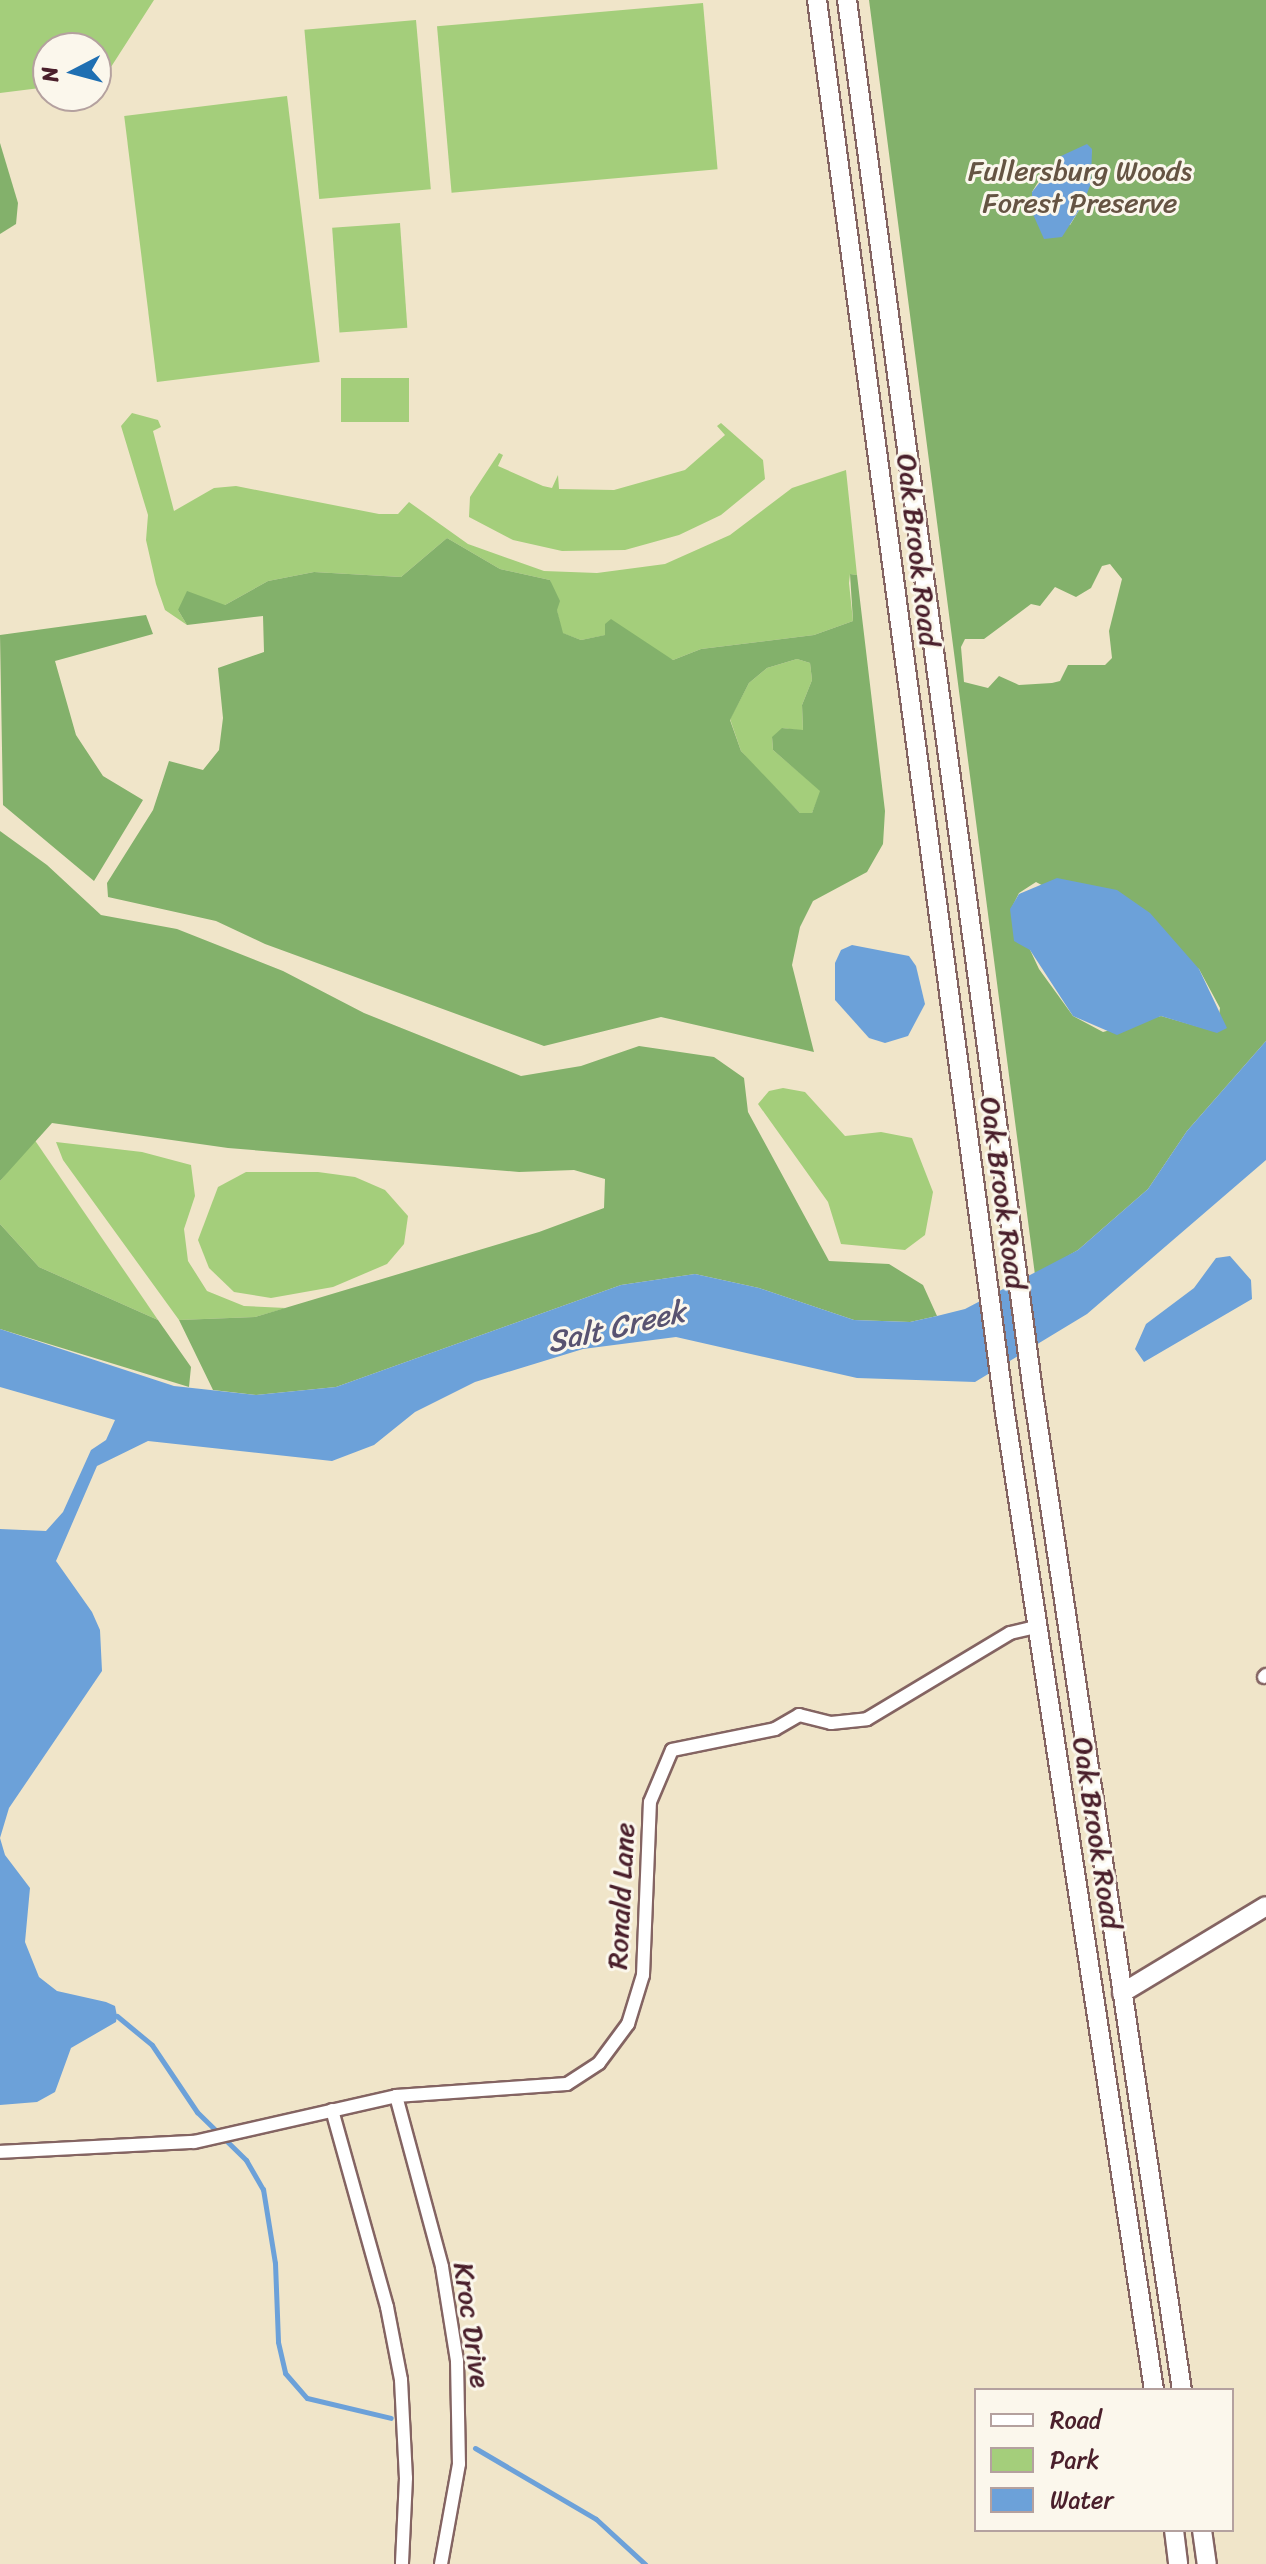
<!DOCTYPE html>
<style>
body{margin:0}
#map{position:relative;width:1266px;height:2564px;overflow:hidden;background:#f0e5c9;font-family:Sriracha,sans-serif}
div>[style]{position:absolute}
[style*='--x']{left:calc(var(--x)*1px);top:calc(var(--y)*1px);width:calc(var(--w)*1px);rotate:calc(var(--a)*1deg)}
.green>*{inset:0;background:#a4ce7b;transform-origin:0 0}
.forest>*{inset:0;background:#83b16b}
.water>*{inset:0;background:#6ca1d9}
.stream>*{height:5px;margin:-2.5px;padding:0 2.5px;transform-origin:2.5px;border-radius:2.5px;background:#6ca1d9}
.roads{filter:drop-shadow(2px 0 #846462) drop-shadow(-2px 0 #846462) drop-shadow(0 2px #846462) drop-shadow(0 -2px #846462)}
.street>*{height:12px;margin:-6px;padding:0 6px;transform-origin:6px;border-radius:6px;background:#fff}
.secondary>*{height:18px;margin:-9px;padding:0 9px;transform-origin:9px;border-radius:9px;background:#fff}
span{translate:-50% -50%;white-space:nowrap;text-align:center;line-height:1.15;-webkit-text-stroke:6px #fbf7ec;paint-order:stroke}
.park-label{font-size:28px;color:#655443}
.street-label{font-size:28px;color:#4a1f2b}
.water-label{font-size:30px;color:#585371;font-style:italic}
.legend{position:absolute;left:974px;top:2388px;width:260px;height:144px;box-sizing:border-box;background:#fbf7ec;border:2px solid #b4a19f;margin:0;padding:10px 14px;list-style:none;font-size:24px;color:#4a1f2b}
.legend li{display:flex;align-items:center;gap:16px;height:40px}
.legend b{width:40px;border:2px solid #b4a19f}
.north{position:absolute;left:32px;top:32px;width:80px;height:80px;box-sizing:border-box;background:#fbf7ec;border:2px solid #b4a19f;border-radius:50%;rotate:264deg;font-size:22px;font-weight:700;line-height:32px;text-align:center;color:#4a1f2b}
.north::after{content:'';display:block;margin:auto;width:28px;height:36px;background:#1f6fb2;clip-path:polygon(50% 0,100% 100%,50% 72%,0 100%)}
</style>
<div id="map">
<div class="green">
<div style="clip-path:polygon(0 0,154px 0,102px 81px,96px 81px,96px 48px,48px 48px,48px 87px,0 93px)"></div>
<div style="left:703px;top:3px;width:167px;height:267px;rotate:85deg"></div>
<div style="left:416px;top:20px;width:170px;height:112px;rotate:85deg"></div>
<div style="left:287px;top:96px;width:268px;height:164px;rotate:83deg"></div>
<div style="left:400px;top:223px;width:105px;height:68px;rotate:86deg"></div>
<div style="left:341px;top:378px;width:68px;height:44px"></div>
<div style="clip-path:polygon(132px 413px,158px 420px,161px 427px,153px 431px,174px 511px,214px 488px,236px 486px,379px 514px,398px 514px,409px 502px,468px 544px,544px 571px,597px 573px,665px 564px,730px 535px,792px 488px,846px 470px,857px 575px,850px 574px,849px 583px,853px 621px,814px 635px,701px 649px,673px 660px,606px 635px,581px 640px,562px 633px,550px 580px,500px 569px,447px 538px,401px 577px,314px 572px,268px 581px,225px 605px,178px 610px,187px 625px,165px 610px,156px 584px,146px 540px,148px 515px,121px 426px)"></div>
<div style="clip-path:polygon(721px 423px,763px 460px,765px 479px,721px 515px,679px 535px,625px 550px,562px 551px,513px 540px,469px 517px,470px 497px,499px 453px,503px 455px,498px 466px,543px 486px,552px 488px,558px 475px,559px 489px,614px 490px,685px 470px,725px 435px,717px 426px)"></div>
<div style="clip-path:polygon(797px 659px,810px 663px,812px 680px,802px 705px,803px 731px,783px 728px,772px 738px,773px 750px,821px 791px,812px 813px,800px 813px,755px 767px,741px 751px,730px 719px,749px 683px,767px 668px)"></div>
<div style="clip-path:polygon(783px 1088px,805px 1092px,845px 1136px,881px 1132px,912px 1138px,933px 1192px,925px 1235px,905px 1250px,841px 1244px,828px 1202px,758px 1104px,769px 1091px)"></div>
<div style="clip-path:polygon(34px 1139px,158px 1320px,39px 1267px,0 1224px,0 1181px)"></div>
<div style="clip-path:polygon(56px 1142px,142px 1152px,191px 1165px,195px 1196px,184px 1229px,188px 1261px,207px 1291px,244px 1306px,286px 1308px,255px 1317px,179px 1320px,63px 1160px)"></div>
<div style="clip-path:polygon(246px 1172px,318px 1172px,355px 1177px,385px 1190px,408px 1216px,404px 1244px,387px 1264px,333px 1287px,271px 1298px,234px 1292px,209px 1268px,198px 1240px,218px 1187px)"></div>
</div>
<div class="forest">
<div style="clip-path:polygon(evenodd,869px 0,1266px 0,1266px 1041px,1187px 1131px,1148px 1189px,1078px 1250px,1035px 1275px,869px 0,1092px 149px,1083px 204px,1070px 225px,1032px 212px,1032px 192px,1043px 174px,1092px 149px,869px 0,1110px 564px,1122px 579px,1109px 631px,1112px 658px,1105px 665px,1068px 665px,1060px 681px,1052px 683px,1019px 685px,999px 676px,988px 688px,964px 682px,961px 647px,965px 639px,984px 639px,1031px 604px,1040px 606px,1055px 587px,1076px 597px,1091px 588px,1102px 566px,1110px 564px,869px 0,1036px 882px,1199px 969px,1220px 1008px,1217px 1032px,1161px 1016px,1103px 1032px,1073px 1016px,1039px 969px,1011px 909px,1019px 893px,1036px 882px)"></div>
<div style="clip-path:polygon(0 143px,18px 203px,16px 224px,0 234px)"></div>
<div style="clip-path:polygon(evenodd,447px 538px,500px 569px,550px 580px,560px 601px,557px 610px,563px 633px,581px 640px,605px 635px,605px 624px,611px 619px,673px 660px,701px 649px,814px 635px,853px 621px,850px 574px,857px 575px,885px 811px,883px 844px,867px 872px,813px 901px,800px 927px,792px 965px,814px 1052px,661px 1017px,544px 1046px,265px 944px,216px 921px,108px 897px,107px 883px,153px 810px,169px 761px,203px 770px,219px 750px,223px 718px,218px 668px,264px 652px,263px 616px,187px 625px,178px 610px,187px 591px,225px 605px,268px 581px,314px 572px,401px 577px,447px 538px,797px 659px,810px 663px,812px 680px,802px 705px,803px 730px,782px 728px,772px 737px,773px 750px,820px 791px,812px 813px,800px 813px,741px 751px,730px 720px,749px 683px,767px 668px,797px 659px)"></div>
<div style="clip-path:polygon(146px 615px,153px 634px,55px 661px,76px 735px,103px 776px,143px 800px,94px 881px,3px 805px,0 635px)"></div>
<div style="clip-path:polygon(0 831px,47px 865px,101px 915px,177px 929px,283px 971px,364px 1013px,521px 1076px,581px 1066px,639px 1046px,714px 1057px,744px 1078px,748px 1112px,829px 1261px,889px 1264px,923px 1285px,937px 1316px,910px 1322px,854px 1320px,759px 1288px,695px 1274px,621px 1285px,336px 1387px,256px 1395px,213px 1390px,179px 1320px,255px 1317px,539px 1232px,604px 1208px,605px 1179px,574px 1170px,519px 1172px,228px 1148px,52px 1123px,0 1181px)"></div>
<div style="clip-path:polygon(0 1224px,39px 1267px,158px 1320px,191px 1367px,189px 1387px,0 1329px)"></div>
</div>
<div class="water">
<div style="clip-path:polygon(1087px 144px,1092px 149px,1091px 183px,1083px 204px,1062px 237px,1044px 239px,1032px 212px,1032px 192px,1061px 156px)"></div>
<div style="clip-path:polygon(1057px 878px,1117px 890px,1150px 913px,1199px 969px,1227px 1028px,1217px 1033px,1161px 1016px,1117px 1035px,1073px 1016px,1030px 950px,1014px 941px,1010px 909px,1019px 894px)"></div>
<div style="clip-path:polygon(852px 945px,909px 956px,916px 966px,925px 1004px,908px 1036px,885px 1043px,869px 1038px,835px 1000px,835px 963px,841px 950px)"></div>
<div style="clip-path:polygon(1266px 1041px,1266px 1160px,1087px 1314px,975px 1382px,857px 1378px,676px 1337px,583px 1349px,475px 1382px,415px 1412px,374px 1445px,332px 1461px,148px 1441px,97px 1466px,56px 1561px,92px 1612px,100px 1630px,102px 1671px,9px 1808px,0 1838px,5px 1855px,30px 1888px,25px 1942px,39px 1977px,57px 1991px,106px 2002px,115px 2006px,117px 2016px,116px 2022px,71px 2048px,55px 2092px,37px 2102px,0 2105px,0 1529px,46px 1531px,63px 1512px,91px 1450px,106px 1440px,115px 1420px,0 1387px,0 1329px,174px 1386px,256px 1395px,336px 1387px,621px 1285px,695px 1274px,759px 1288px,854px 1320px,910px 1322px,937px 1316px,965px 1309px,1078px 1250px,1148px 1189px,1187px 1131px)"></div>
<div style="clip-path:polygon(1230px 1256px,1251px 1280px,1252px 1299px,1144px 1362px,1135px 1349px,1146px 1324px,1194px 1288px,1216px 1258px)"></div>
</div>
<div class="stream">
<div style="--x:117;--y:2016;--w:45;--a:39.6"></div>
<div style="--x:152;--y:2045;--w:81;--a:56.1"></div>
<div style="--x:197;--y:2112;--w:69;--a:44.4"></div>
<div style="--x:246;--y:2160;--w:34;--a:60"></div>
<div style="--x:263;--y:2189;--w:75;--a:80.8"></div>
<div style="--x:275;--y:2263;--w:79;--a:87.8"></div>
<div style="--x:278;--y:2342;--w:32;--a:77"></div>
<div style="--x:285;--y:2373;--w:33;--a:49"></div>
<div style="--x:307;--y:2398;--w:86;--a:13.4"></div>
<div style="--x:475;--y:2448;--w:140;--a:30.4"></div>
<div style="--x:596;--y:2519;--w:67;--a:42.6"></div>
</div>
<div class="roads">
<div class="street">
<div style="--x:1264;--y:1677;--w:3;--a:-45"></div>
<div style="--x:396;--y:2096;--w:177;--a:74.9"></div>
<div style="--x:442;--y:2267;--w:95;--a:80.9"></div>
<div style="--x:457;--y:2361;--w:103;--a:88.9"></div>
<div style="--x:459;--y:2464;--w:102;--a:100.2"></div>
<div style="--x:332;--y:2110;--w:205;--a:74.4"></div>
<div style="--x:387;--y:2307;--w:74;--a:79.1"></div>
<div style="--x:401;--y:2380;--w:98;--a:87.1"></div>
<div style="--x:406;--y:2478;--w:86;--a:92.7"></div>
<div style="--x:0;--y:2152;--w:194;--a:-3"></div>
<div style="--x:194;--y:2142;--w:207;--a:-12.8"></div>
<div style="--x:396;--y:2096;--w:171;--a:-4"></div>
<div style="--x:567;--y:2084;--w:38;--a:-33"></div>
<div style="--x:599;--y:2063;--w:49;--a:-53.4"></div>
<div style="--x:628;--y:2024;--w:51;--a:-73"></div>
<div style="--x:643;--y:1975;--w:173;--a:-87.7"></div>
<div style="--x:650;--y:1802;--w:56;--a:-67.1"></div>
<div style="--x:672;--y:1750;--w:105;--a:-11.5"></div>
<div style="--x:775;--y:1729;--w:28;--a:-30"></div>
<div style="--x:799;--y:1715;--w:33;--a:14"></div>
<div style="--x:831;--y:1723;--w:36;--a:-6"></div>
<div style="--x:867;--y:1719;--w:167;--a:-31"></div>
<div style="--x:1010;--y:1633;--w:27;--a:-13"></div>
</div>
<div class="secondary">
<div style="--x:817;--y:0;--w:1425;--a:82.42"></div>
<div style="--x:1005;--y:1413;--w:988;--a:81.33"></div>
<div style="--x:847;--y:0;--w:1411;--a:82.39"></div>
<div style="--x:1034;--y:1399;--w:1002;--a:81.51"></div>
<div style="--x:1122;--y:1993;--w:168;--a:-31.1"></div>
<div style="--x:1174;--y:2530;--w:34;--a:83"></div>
<div style="--x:1202;--y:2530;--w:34;--a:82"></div>
</div>
</div>
<div class="park-label">
<span style="left:1080px;top:187px">Fullersburg Woods<br>Forest Preserve</span>
</div>
<div class="street-label">
<span style="left:918px;top:550px;rotate:83deg">Oak Brook Road</span>
<span style="left:1003px;top:1193px;rotate:82deg">Oak Brook Road</span>
<span style="left:1097px;top:1833px;rotate:81deg">Oak Brook Road</span>
<span style="left:621px;top:1896px;rotate:-87deg">Ronald Lane</span>
<span style="left:472px;top:2325px;rotate:82deg">Kroc Drive</span>
</div>
<div class="water-label">
<span style="left:616px;top:1327px;rotate:-13deg">Salt Creek</span>
</div>
<ul class="legend">
<li><b style="height:10px;background:#fff"></b>Road</li>
<li><b style="height:22px;background:#a4ce7b"></b>Park</li>
<li><b style="height:22px;background:#6ca1d9"></b>Water</li>
</ul>
<div class="north">N</div>
</div>
